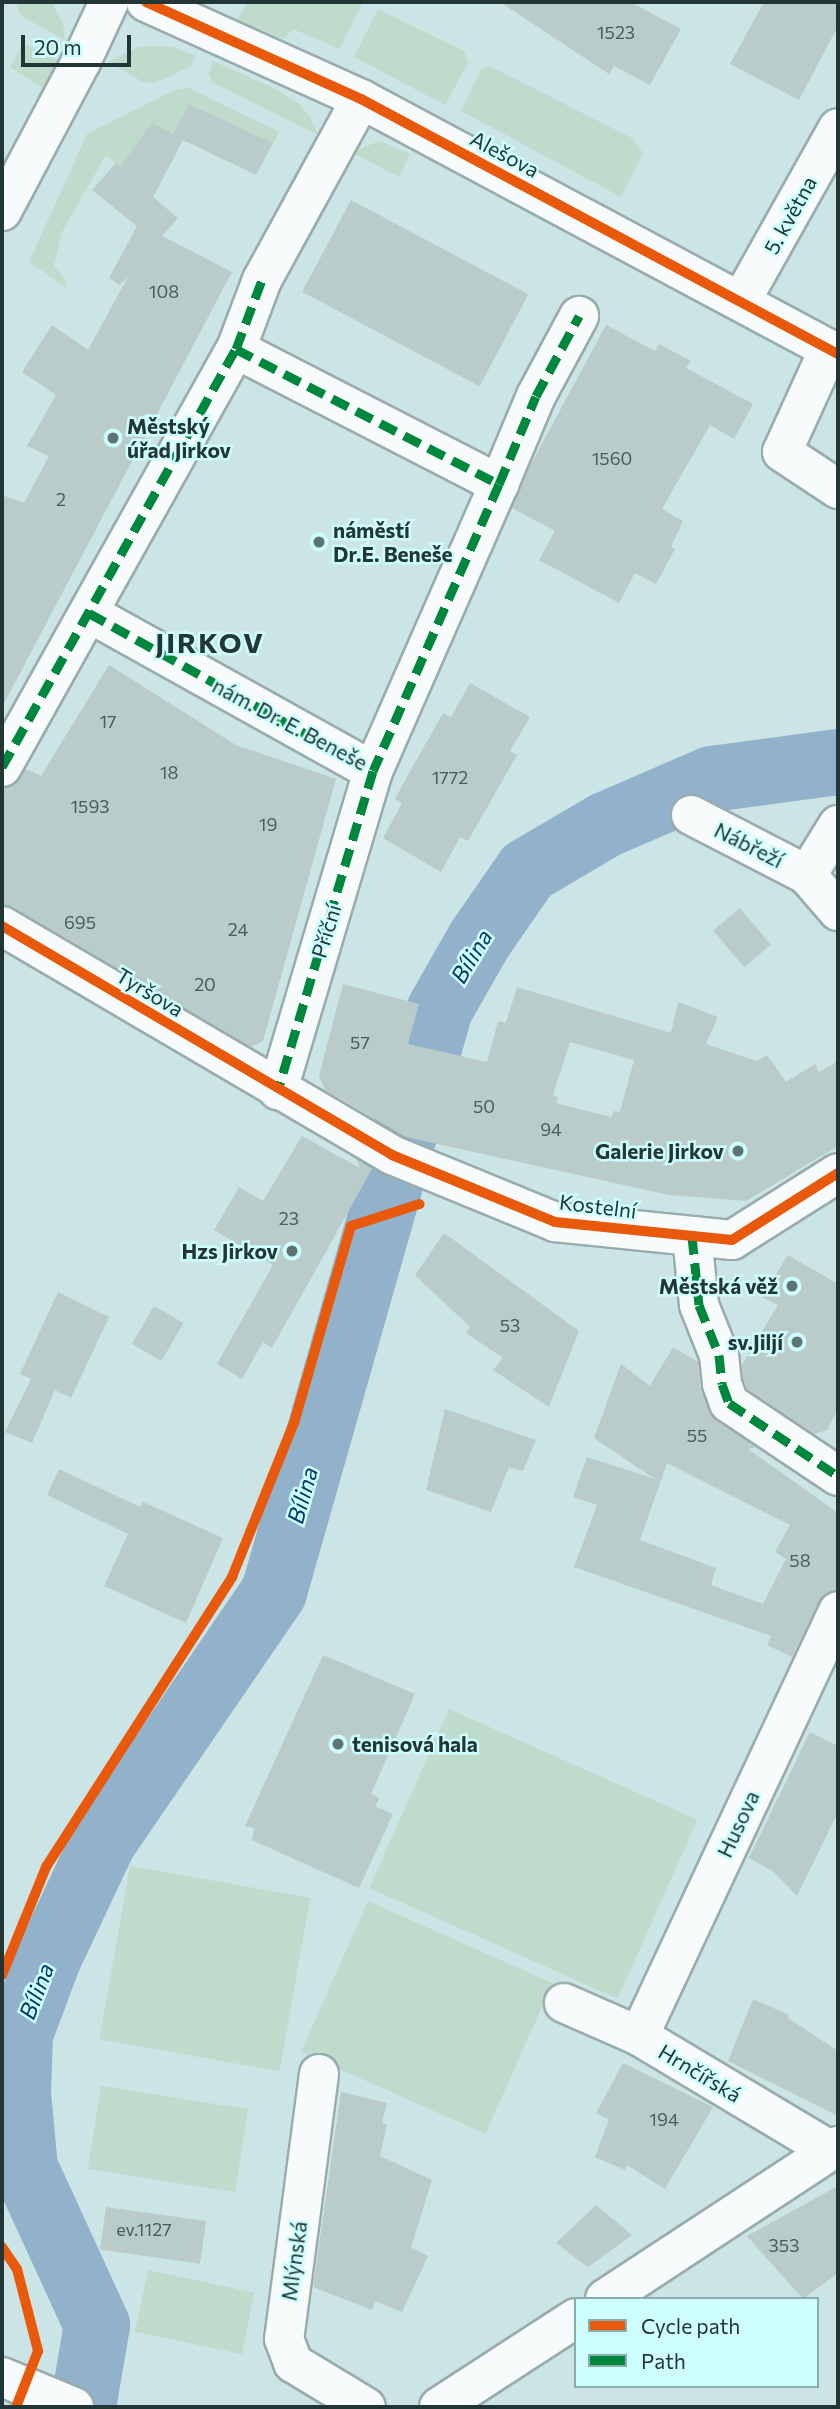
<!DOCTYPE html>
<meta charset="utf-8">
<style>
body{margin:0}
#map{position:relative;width:840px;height:2409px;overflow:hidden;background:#cbe4e5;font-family:Commissioner,sans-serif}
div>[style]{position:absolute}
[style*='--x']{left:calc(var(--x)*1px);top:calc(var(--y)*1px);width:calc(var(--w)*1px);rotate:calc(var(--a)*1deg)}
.green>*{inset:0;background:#bfdbcb;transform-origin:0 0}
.river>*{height:66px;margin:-33px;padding:0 33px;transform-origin:33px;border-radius:33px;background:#92b2cb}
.building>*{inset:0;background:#b9ccc9;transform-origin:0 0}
.roads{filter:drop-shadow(2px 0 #99acad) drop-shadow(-2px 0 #99acad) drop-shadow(0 2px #99acad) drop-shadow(0 -2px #99acad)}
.minor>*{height:38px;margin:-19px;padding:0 19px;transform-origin:19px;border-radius:19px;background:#f7fbfb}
.quiet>*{height:9px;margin-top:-4.5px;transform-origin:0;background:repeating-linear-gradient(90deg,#00873e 0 18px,transparent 0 27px)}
.cycleway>*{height:10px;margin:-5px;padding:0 5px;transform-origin:5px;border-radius:5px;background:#e8590c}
.dots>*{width:19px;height:19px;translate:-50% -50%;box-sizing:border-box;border:4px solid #cdfdfd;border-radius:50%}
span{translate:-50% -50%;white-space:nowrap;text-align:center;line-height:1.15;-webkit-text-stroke:5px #cdfdfd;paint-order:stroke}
.number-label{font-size:18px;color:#495c5c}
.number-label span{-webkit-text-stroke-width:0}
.street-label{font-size:21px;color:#233636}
.poi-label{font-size:21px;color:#233636;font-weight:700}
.left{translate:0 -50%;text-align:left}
.right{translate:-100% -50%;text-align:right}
.water-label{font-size:23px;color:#003b68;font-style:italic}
.district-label{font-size:28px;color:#233636;font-weight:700;letter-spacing:2px}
.frame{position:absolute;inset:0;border:4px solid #233636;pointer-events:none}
.legend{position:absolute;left:574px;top:2297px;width:245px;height:91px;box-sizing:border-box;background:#cdfdfd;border:2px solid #89adad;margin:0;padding:9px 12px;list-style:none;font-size:21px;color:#233636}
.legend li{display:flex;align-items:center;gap:14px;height:35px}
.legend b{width:35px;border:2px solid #89adad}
.scale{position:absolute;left:21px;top:35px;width:110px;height:32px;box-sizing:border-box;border:4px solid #233636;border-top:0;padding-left:9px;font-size:21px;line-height:24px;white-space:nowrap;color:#233636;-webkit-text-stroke:5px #cdfdfd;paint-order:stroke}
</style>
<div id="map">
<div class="green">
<div style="clip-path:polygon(19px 2px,52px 2px,63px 24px,65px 40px,21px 16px,17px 6px)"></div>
<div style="clip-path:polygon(247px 2px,363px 2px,340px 49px,293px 29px,283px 39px,238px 20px)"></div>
<div style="clip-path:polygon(378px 9px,464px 51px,468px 63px,445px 105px,354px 57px)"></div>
<div style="clip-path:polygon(26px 45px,59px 61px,43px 88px,10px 67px,22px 46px)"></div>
<div style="clip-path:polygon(156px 46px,173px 47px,196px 56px,190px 67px,155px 83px,143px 82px,108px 62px,139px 47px)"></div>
<div style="clip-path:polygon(213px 61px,276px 89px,299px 104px,310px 117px,318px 135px,212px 82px,209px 74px)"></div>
<div style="clip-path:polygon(489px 66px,632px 138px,643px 153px,621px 197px,461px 111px,480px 71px)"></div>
<div style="clip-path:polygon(189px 88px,279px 132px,273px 143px,189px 104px,173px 134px,152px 124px,120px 166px,106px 155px,63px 230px,54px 266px,66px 280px,67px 288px,29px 262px,87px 134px,177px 89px)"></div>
<div style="clip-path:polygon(380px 141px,410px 154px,399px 177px,351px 152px)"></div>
<div style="left:449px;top:1709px;width:272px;height:196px;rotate:24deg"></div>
<div style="left:130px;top:1866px;width:183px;height:176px;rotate:10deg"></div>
<div style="left:368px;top:1901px;width:202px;height:165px;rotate:24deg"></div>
<div style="left:101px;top:2086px;width:149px;height:84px;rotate:9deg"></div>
<div style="left:148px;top:2270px;width:109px;height:63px;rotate:12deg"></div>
</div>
<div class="river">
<div style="--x:83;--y:2407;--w:83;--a:-80.3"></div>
<div style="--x:97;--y:2325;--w:173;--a:-114.6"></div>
<div style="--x:25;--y:2168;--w:74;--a:-95.4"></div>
<div style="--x:18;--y:2094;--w:60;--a:-88.1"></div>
<div style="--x:20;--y:2034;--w:82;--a:-69.4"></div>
<div style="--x:49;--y:1957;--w:127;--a:-64.8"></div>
<div style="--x:103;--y:1842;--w:303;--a:-55.6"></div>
<div style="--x:274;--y:1592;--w:606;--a:-74.11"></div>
<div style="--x:440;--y:1009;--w:81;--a:-60.3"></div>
<div style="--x:480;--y:939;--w:83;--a:-55.3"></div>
<div style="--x:527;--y:871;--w:91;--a:-30.5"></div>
<div style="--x:605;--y:825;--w:116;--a:-23.3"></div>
<div style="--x:712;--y:779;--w:127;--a:-7.7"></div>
</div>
<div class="building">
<div style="clip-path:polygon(500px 2px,630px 2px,681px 29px,650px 85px,614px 66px,609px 74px)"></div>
<div style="clip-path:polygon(764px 2px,838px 2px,838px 26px,799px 100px,730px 64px)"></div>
<div style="clip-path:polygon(189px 104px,273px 143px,256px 175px,183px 140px,153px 197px,178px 218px,162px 236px,232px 272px,2px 707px,2px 495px,24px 503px,49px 456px,27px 446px,56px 395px,22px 372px,52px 325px,88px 350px,129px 275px,120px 285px,109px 278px,137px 226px,92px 190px,116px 163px,120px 166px,152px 123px,173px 134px)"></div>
<div style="left:351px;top:200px;width:201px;height:104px;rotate:28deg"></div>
<div style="clip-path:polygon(606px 325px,655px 351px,659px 344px,691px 361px,686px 368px,753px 404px,734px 439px,710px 425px,662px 509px,683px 521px,671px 547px,675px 549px,656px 584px,635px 573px,619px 603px,539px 560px,555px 531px,512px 508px,529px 468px)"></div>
<div style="clip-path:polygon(109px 665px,236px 745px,336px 779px,263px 1041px,251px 1047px,13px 907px,2px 904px,2px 789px,14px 785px,26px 769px,41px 776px)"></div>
<div style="clip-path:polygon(470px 683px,530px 717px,510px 751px,517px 755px,468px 841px,460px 837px,441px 872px,383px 838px,402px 803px,395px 799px,409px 773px,443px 713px,451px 717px)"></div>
<div style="left:740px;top:908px;width:48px;height:35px;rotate:50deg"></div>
<div style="clip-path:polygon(evenodd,343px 984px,419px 1004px,408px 1044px,487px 1062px,498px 1021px,506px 1023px,517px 987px,671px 1033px,678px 1002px,718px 1017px,706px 1044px,756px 1061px,767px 1055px,786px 1082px,815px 1064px,819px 1072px,838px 1061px,838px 1146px,746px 1201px,669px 1195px,406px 1137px,325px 1090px,319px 1076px,343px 984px,570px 1042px,634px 1060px,620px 1112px,614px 1111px,611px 1117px,556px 1103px,558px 1097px,553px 1095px,570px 1042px)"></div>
<div style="clip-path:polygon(302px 1136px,360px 1168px,356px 1159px,372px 1169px,272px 1348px,263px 1342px,242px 1379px,217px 1364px,273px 1265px,214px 1230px,239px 1187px,263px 1201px)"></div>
<div style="clip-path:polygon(444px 1233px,579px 1331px,549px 1407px,493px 1370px,503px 1358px,466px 1333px,470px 1327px,415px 1275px)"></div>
<div style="clip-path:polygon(788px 1255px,838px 1284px,838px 1409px,827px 1430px,814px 1434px,747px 1389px,743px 1379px,742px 1365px,778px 1305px,762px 1297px)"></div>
<div style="clip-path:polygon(58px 1292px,109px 1317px,71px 1398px,55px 1390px,32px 1443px,5px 1432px,31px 1379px,20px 1374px)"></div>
<div style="left:154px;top:1306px;width:34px;height:44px;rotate:30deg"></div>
<div style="clip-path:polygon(evenodd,673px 1347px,698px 1362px,701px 1392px,716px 1421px,756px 1447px,748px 1449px,838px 1513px,838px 1589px,826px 1593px,819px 1601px,792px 1657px,767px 1645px,771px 1636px,574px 1567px,597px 1505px,573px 1497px,587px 1457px,655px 1479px,594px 1438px,621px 1364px,650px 1386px,673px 1347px,667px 1463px,790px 1525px,775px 1552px,786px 1559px,763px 1604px,711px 1585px,716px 1568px,640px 1540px,667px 1463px)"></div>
<div style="clip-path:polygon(445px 1409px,536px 1440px,523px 1471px,509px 1467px,491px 1512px,426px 1490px)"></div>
<div style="clip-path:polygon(59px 1469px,140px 1507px,143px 1502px,223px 1538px,186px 1623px,104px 1586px,128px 1534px,47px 1495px)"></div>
<div style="clip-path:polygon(323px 1655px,415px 1694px,371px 1794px,380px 1798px,375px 1806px,393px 1814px,359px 1888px,252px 1840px,254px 1828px,245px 1826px)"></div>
<div style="clip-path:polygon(810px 1732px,838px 1746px,838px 1812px,797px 1896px,774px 1872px,749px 1858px)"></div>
<div style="clip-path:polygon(753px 1999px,789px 2015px,788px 2018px,838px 2051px,838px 2116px,728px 2061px)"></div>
<div style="clip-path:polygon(623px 2063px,713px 2107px,665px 2189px,627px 2165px,625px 2170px,595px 2157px,609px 2120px,596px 2113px)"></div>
<div style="clip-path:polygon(341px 2092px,387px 2103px,382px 2123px,387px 2124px,380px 2156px,432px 2180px,411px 2247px,428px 2256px,402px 2312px,375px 2301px,372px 2310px,313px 2287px)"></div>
<div style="clip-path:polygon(838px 2186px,838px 2273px,803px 2299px,747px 2236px)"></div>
<div style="clip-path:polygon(596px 2205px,632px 2235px,588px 2267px,556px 2243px)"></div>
<div style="left:106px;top:2207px;width:101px;height:43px;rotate:8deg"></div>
</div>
<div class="roads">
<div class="minor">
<div style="--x:146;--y:2;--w:236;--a:24.3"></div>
<div style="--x:361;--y:99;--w:541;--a:28.13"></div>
<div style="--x:2;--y:211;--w:169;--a:-62.1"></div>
<div style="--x:81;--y:62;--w:66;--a:-65"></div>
<div style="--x:741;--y:301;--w:198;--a:-60.7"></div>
<div style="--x:236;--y:349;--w:296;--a:27.2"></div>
<div style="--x:499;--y:484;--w:313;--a:113.7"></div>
<div style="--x:373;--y:771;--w:333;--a:106.6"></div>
<div style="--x:829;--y:349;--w:113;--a:114.5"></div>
<div style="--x:782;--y:452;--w:67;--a:33.5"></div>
<div style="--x:499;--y:484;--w:95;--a:-67.2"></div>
<div style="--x:536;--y:396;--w:91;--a:-61.7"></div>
<div style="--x:89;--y:613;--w:325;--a:29.1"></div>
<div style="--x:2;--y:767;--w:479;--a:-60.8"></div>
<div style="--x:236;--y:349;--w:74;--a:-69.4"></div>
<div style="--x:262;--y:280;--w:206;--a:-61.3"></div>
<div style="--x:691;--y:815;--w:131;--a:27.3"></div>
<div style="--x:807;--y:875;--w:59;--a:-58.2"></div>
<div style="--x:807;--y:875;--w:48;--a:49.3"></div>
<div style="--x:2;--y:926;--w:452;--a:30.4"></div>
<div style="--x:392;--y:1155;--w:176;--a:22.3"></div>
<div style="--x:555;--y:1222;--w:178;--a:5.8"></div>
<div style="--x:732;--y:1240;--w:125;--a:-32.3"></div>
<div style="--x:692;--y:1236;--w:69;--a:84.2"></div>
<div style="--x:699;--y:1305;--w:54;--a:68.2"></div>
<div style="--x:719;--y:1355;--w:29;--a:84"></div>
<div style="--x:722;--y:1384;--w:20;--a:70"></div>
<div style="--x:729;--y:1403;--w:131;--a:33.8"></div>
<div style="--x:564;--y:2003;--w:82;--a:23.7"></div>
<div style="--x:639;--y:2036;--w:224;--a:30.9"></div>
<div style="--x:639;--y:2036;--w:469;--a:-64.9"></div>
<div style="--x:319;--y:2074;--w:267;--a:97.5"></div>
<div style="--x:284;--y:2339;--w:26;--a:69"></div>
<div style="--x:293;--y:2363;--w:85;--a:31.1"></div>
<div style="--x:605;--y:2299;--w:279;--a:-33.3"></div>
<div style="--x:2;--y:2377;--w:78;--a:22.6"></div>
<div style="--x:439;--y:2407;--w:163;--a:-33"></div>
</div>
</div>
<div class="quiet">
<div style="--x:236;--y:349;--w:296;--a:27.2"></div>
<div style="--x:499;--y:484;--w:313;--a:113.7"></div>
<div style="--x:373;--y:771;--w:333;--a:106.6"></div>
<div style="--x:499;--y:484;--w:95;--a:-67.2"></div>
<div style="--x:536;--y:396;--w:91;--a:-61.7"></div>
<div style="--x:89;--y:613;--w:325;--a:29.1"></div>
<div style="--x:2;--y:767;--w:479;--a:-60.8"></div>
<div style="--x:236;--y:349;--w:74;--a:-69.4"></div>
<div style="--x:692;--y:1236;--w:69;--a:84.2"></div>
<div style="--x:699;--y:1305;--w:54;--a:68.2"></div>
<div style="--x:719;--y:1355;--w:29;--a:84"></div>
<div style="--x:722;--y:1384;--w:20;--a:70"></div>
<div style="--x:729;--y:1403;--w:131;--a:33.8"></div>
</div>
<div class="cycleway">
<div style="--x:146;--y:2;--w:236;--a:24.3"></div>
<div style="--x:361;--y:99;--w:541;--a:28.13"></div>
<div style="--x:2;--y:926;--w:452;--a:30.4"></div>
<div style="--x:392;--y:1155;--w:176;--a:22.3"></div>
<div style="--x:555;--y:1222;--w:178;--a:5.8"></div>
<div style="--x:732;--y:1240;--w:125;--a:-32.3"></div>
<div style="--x:2;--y:1975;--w:117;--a:-67.8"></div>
<div style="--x:46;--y:1867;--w:345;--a:-57.3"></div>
<div style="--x:232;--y:1577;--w:166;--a:-68.1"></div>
<div style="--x:294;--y:1423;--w:205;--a:-73.9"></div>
<div style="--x:351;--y:1226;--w:72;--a:-17.7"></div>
<div style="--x:2;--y:2247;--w:27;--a:56"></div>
<div style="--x:17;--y:2269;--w:85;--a:75.6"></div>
<div style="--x:38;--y:2351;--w:60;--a:111.4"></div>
</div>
<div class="dots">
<div style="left:113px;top:438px;background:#5e7373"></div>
<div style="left:319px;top:542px;background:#5e7373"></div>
<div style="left:738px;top:1151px;background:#5e7373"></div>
<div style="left:292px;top:1251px;background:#5e7373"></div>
<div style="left:792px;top:1286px;background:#5e7373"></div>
<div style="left:797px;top:1342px;background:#5e7373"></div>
<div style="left:338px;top:1744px;background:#5e7373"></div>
</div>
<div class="number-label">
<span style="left:616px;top:32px">1523</span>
<span style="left:164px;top:291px">108</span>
<span style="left:612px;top:458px">1560</span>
<span style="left:61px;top:499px">2</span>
<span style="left:108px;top:721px">17</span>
<span style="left:169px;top:772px">18</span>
<span style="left:450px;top:777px">1772</span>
<span style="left:90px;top:806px">1593</span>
<span style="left:268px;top:824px">19</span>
<span style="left:80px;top:922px">695</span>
<span style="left:238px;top:929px">24</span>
<span style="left:205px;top:984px">20</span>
<span style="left:360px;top:1042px">57</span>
<span style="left:484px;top:1106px">50</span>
<span style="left:551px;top:1129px">94</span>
<span style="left:289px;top:1218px">23</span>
<span style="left:510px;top:1325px">53</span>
<span style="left:697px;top:1435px">55</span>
<span style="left:800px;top:1560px">58</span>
<span style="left:664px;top:2119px">194</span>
<span style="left:144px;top:2229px">ev.1127</span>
<span style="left:784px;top:2245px">353</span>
</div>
<div class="street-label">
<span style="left:505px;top:154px;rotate:28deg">Alešova</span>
<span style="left:790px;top:215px;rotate:-61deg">5. května</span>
<span style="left:290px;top:724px;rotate:28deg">nám. Dr. E. Beneše</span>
<span style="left:749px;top:845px;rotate:27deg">Nábřeží</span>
<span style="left:326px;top:931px;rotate:-73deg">Příční</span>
<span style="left:150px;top:992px;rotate:31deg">Tyršova</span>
<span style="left:598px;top:1206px;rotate:7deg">Kostelní</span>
<span style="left:738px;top:1824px;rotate:-65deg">Husova</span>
<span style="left:700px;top:2073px;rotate:31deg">Hrnčířská</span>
<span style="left:294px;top:2261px;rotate:-82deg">Mlýnská</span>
</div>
<div class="poi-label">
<span class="left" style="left:127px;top:438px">Městský<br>úřad Jirkov</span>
<span class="left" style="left:333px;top:542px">náměstí<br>Dr.E. Beneše</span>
<span class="right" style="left:724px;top:1151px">Galerie Jirkov</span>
<span class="right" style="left:278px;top:1251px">Hzs Jirkov</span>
<span class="right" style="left:778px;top:1286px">Městská věž</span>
<span class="right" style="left:783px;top:1342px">sv.Jiljí</span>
<span class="left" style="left:352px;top:1744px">tenisová hala</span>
</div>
<div class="water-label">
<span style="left:471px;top:956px;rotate:-59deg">Bílina</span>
<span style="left:302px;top:1495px;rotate:-74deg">Bílina</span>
<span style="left:36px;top:1991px;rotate:-69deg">Bílina</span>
</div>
<div class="district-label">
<span style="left:210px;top:642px">JIRKOV</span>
</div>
<div class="frame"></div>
<ul class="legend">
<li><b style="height:9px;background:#e8590c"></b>Cycle path</li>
<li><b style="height:9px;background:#00873e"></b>Path</li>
</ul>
<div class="scale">20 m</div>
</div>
